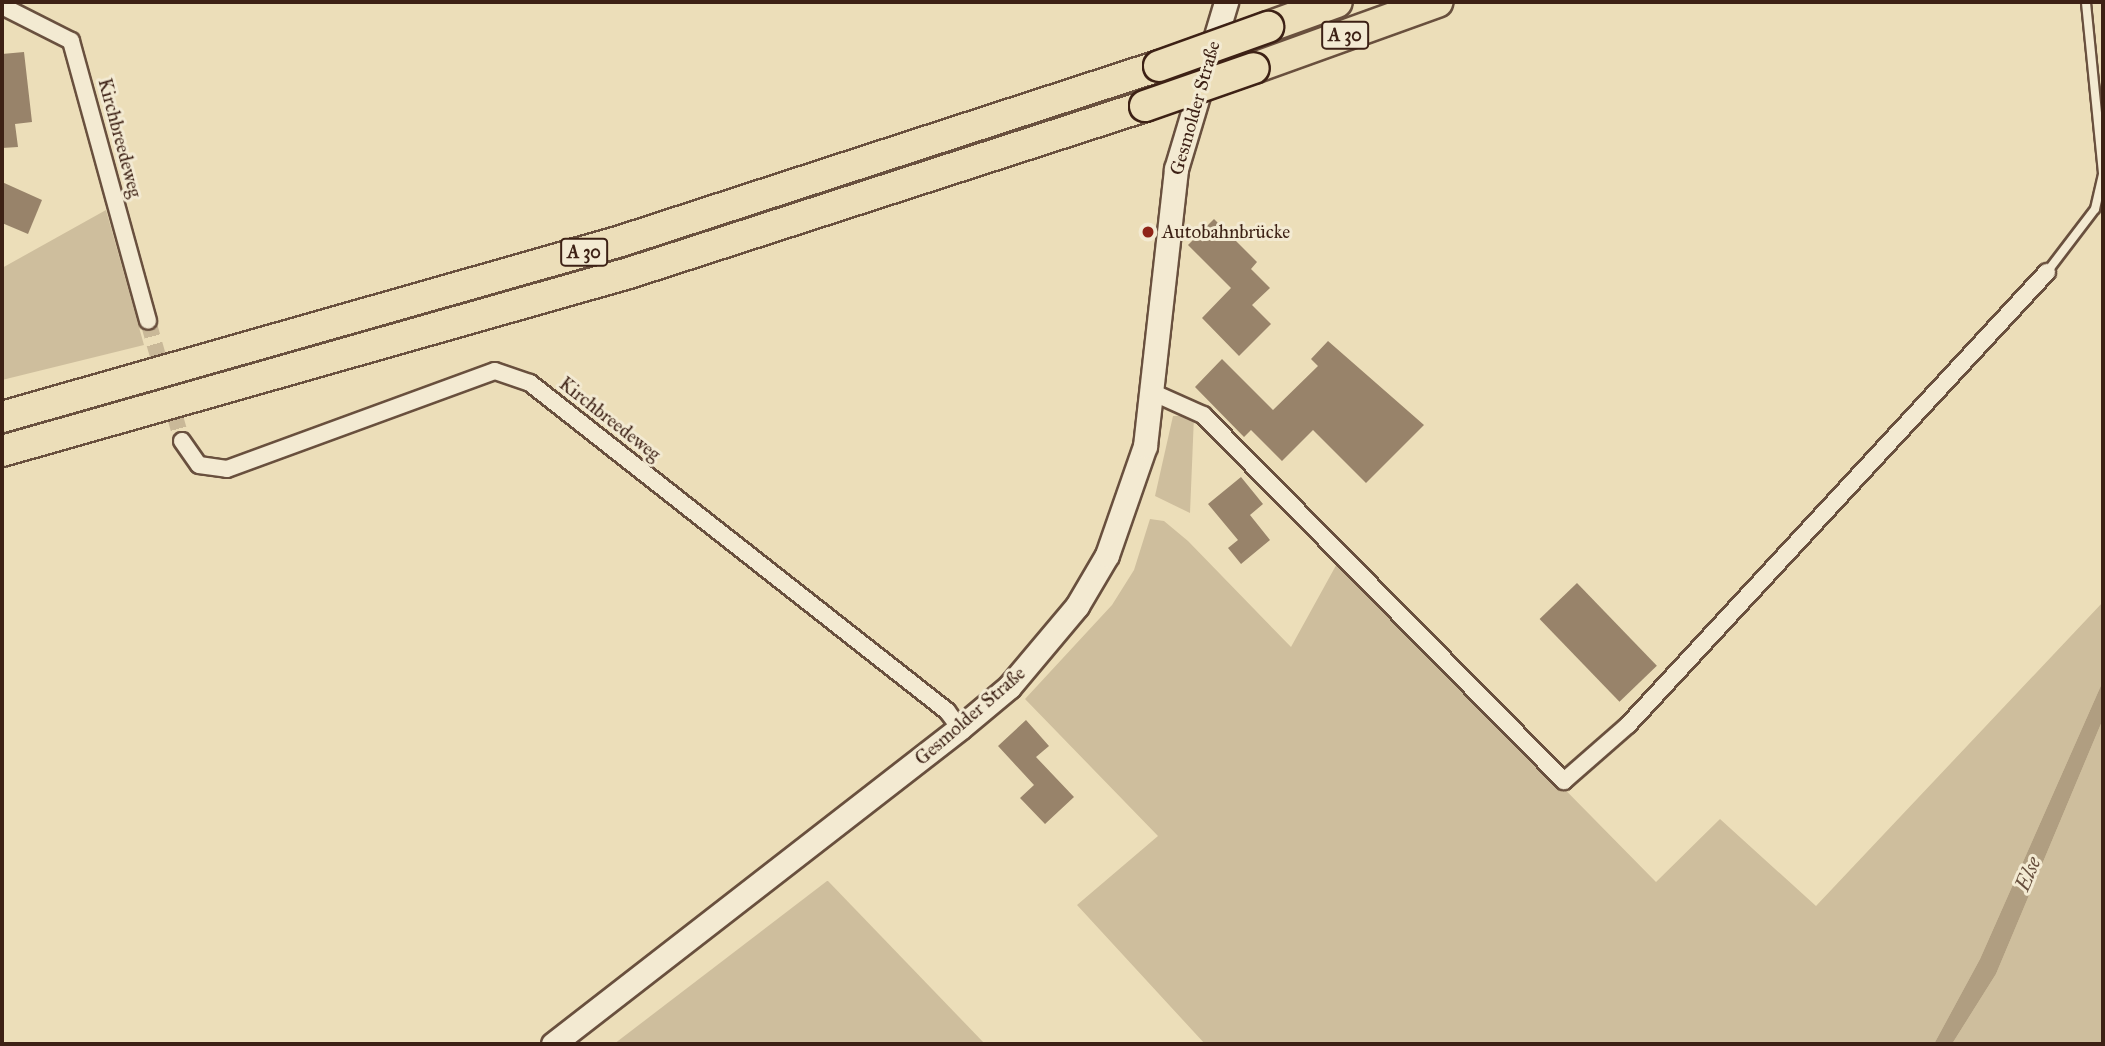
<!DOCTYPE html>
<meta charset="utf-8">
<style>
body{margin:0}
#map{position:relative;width:2105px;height:1046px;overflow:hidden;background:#ecdeb9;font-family:"IM FELL Great Primer",serif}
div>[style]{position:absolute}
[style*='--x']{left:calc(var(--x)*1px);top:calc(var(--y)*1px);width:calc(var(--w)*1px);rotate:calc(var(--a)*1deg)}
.green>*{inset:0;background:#cebe9d}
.water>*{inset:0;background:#b09e81}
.building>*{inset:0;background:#98836a;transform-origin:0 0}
.street-tunnel>*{height:16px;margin-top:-8px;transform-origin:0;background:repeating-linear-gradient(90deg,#c9b898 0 16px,transparent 0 24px)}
.roads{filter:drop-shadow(2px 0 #69503e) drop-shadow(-2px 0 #69503e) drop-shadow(0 2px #69503e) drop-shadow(0 -2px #69503e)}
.lane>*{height:8px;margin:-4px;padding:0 4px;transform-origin:4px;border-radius:4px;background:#f3ead2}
.street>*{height:16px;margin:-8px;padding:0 8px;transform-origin:8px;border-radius:8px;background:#f3ead2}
.secondary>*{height:23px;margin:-11.5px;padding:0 11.5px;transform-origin:11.5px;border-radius:11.5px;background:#f3ead2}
.highway>*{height:30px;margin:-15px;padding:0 15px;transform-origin:15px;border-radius:15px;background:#ecdeb9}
.bridges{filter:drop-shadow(2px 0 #3d2115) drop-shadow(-2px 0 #3d2115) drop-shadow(0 2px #3d2115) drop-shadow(0 -2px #3d2115)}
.highway-bridge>*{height:30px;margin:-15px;padding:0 15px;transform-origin:15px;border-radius:15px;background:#ecdeb9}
.dots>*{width:19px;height:19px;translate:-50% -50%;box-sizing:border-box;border:4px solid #f3ead2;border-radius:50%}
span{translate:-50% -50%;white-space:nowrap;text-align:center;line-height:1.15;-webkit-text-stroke:6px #f3ead2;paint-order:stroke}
.shield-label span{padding:2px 5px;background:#f3ead2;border:2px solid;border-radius:5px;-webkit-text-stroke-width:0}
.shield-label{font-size:18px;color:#3d2115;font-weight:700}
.street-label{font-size:19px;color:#3d2115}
.poi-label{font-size:19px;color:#3d2115}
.left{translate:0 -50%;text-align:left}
.water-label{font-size:21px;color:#654d3b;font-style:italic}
.frame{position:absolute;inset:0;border:4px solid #3d2115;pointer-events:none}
</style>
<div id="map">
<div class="green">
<div style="clip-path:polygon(106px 210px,144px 345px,2px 380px,2px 268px)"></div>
<div style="clip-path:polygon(1173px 416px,1194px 416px,1190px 513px,1155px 496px)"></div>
<div style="clip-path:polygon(1150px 519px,1164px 521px,1188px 541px,1291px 647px,1339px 560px,1656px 882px,1720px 819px,1816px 906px,2103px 602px,2103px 681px,1980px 959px,1934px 1044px,1205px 1044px,1077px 905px,1158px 836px,1025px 699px,1112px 605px,1134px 570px)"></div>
<div style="clip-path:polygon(2103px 719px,2103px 1044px,1952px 1044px,1996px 974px)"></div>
<div style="clip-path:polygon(828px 881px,985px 1044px,614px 1044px,827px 881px)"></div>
</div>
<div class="water">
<div style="clip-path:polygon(2103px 681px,2103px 719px,1996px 974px,1952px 1044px,1934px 1044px,1980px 959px)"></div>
</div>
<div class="building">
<div style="clip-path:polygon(24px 52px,32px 122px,15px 124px,18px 147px,2px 148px,2px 54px)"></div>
<div style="clip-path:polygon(2px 182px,42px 200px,28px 234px,2px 223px)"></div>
<div style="clip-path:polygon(1214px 219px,1257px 262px,1251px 269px,1270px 288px,1252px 305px,1271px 324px,1239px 356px,1202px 318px,1231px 288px,1188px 245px)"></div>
<div style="clip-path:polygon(1328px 341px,1424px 425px,1366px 483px,1313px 430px,1282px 461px,1251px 430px,1244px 437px,1195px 387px,1222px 359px,1273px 410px,1318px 366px,1311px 359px)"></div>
<div style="clip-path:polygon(1241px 477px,1263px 504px,1250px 515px,1270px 540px,1241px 564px,1228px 548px,1238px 540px,1208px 504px)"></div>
<div style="left:1577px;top:583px;width:115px;height:52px;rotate:46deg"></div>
<div style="clip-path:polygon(1026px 720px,1049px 746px,1036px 757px,1074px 797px,1045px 824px,1020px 798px,1034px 785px,998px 746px)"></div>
</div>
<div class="street-tunnel">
<div style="--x:148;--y:321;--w:125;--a:74.2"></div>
</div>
<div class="roads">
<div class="lane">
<div style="--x:2047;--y:272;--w:79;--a:-52.7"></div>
<div style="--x:2095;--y:209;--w:37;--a:-77"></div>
<div style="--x:2103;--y:173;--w:172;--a:-95.7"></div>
</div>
<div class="street">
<div style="--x:2;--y:6;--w:77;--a:26.9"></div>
<div style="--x:71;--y:41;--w:290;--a:74.6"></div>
<div style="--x:1154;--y:393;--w:54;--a:24.2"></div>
<div style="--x:1203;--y:415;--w:514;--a:45.39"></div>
<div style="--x:1564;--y:781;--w:85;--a:-41.2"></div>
<div style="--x:1628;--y:725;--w:617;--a:-47.23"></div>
<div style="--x:182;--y:441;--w:29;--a:55"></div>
<div style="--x:199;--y:465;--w:28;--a:8"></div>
<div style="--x:227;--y:469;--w:285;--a:-20.1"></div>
<div style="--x:495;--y:371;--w:37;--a:19"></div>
<div style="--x:530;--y:383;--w:531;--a:38.19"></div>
<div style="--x:947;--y:711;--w:21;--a:53"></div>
</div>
<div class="secondary">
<div style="--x:553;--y:1044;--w:515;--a:-37.83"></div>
<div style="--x:960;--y:728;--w:64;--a:-39.9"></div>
<div style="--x:1009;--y:687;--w:106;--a:-50"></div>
<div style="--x:1077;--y:606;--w:59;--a:-59.5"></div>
<div style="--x:1107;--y:555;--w:115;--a:-70.8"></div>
<div style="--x:1145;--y:446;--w:279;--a:-83.6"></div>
<div style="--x:1176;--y:169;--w:174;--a:-73.3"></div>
</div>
<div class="highway">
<div style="--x:1268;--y:27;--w:73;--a:-19.9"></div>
<div style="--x:1254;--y:68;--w:195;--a:-19.8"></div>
<div style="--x:2;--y:417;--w:644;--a:-15.87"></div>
<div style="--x:621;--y:241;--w:566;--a:-18.02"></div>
<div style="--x:2;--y:451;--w:652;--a:-15.85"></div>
<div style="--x:629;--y:273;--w:542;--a:-17.93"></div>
</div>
</div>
<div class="bridges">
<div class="highway-bridge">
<div style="--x:1159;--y:66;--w:116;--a:-19.7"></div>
<div style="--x:1145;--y:106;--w:115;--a:-19.2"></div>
</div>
</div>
<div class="dots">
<div style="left:1148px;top:232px;background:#8f2418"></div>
</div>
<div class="shield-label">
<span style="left:1345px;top:35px">A 30</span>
<span style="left:584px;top:252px">A 30</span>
</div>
<div class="street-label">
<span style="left:1195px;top:108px;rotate:-74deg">Gesmolder Straße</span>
<span style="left:120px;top:138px;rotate:75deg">Kirchbreedeweg</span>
<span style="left:610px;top:419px;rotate:38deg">Kirchbreedeweg</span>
<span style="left:970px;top:716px;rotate:-41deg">Gesmolder Straße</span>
</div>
<div class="poi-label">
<span class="left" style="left:1162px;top:232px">Autobahnbrücke</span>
</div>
<div class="water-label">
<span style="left:2028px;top:874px;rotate:-67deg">Else</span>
</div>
<div class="frame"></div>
</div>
